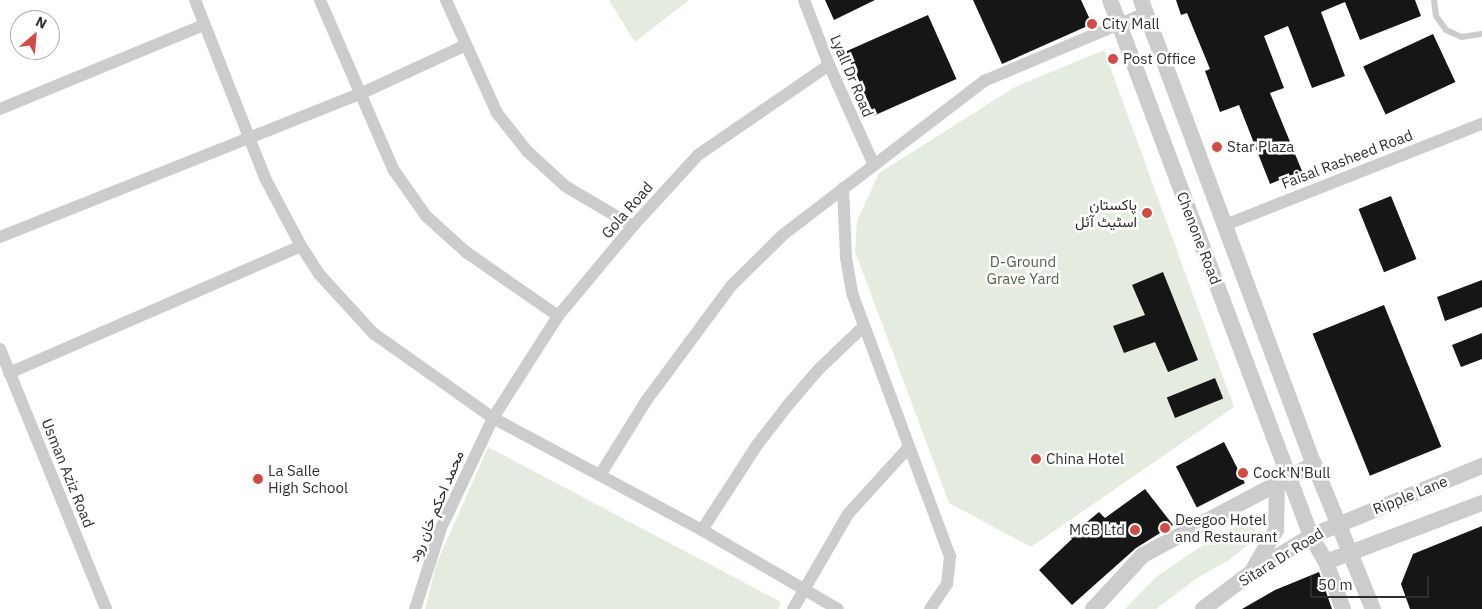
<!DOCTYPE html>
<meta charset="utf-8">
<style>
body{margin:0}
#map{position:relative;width:1482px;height:609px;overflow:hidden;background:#fff;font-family:"IBM Plex Sans",Vazirmatn,sans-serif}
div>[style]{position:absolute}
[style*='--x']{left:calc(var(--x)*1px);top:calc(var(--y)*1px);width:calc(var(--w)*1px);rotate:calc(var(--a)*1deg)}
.green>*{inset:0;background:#e4ebdf}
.building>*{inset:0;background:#161616;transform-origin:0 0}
.service>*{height:6px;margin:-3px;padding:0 3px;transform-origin:3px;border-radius:3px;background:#ccc}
.minor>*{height:12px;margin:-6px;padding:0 6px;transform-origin:6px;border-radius:6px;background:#ccc}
.tertiary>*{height:16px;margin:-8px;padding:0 8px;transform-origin:8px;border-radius:8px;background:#ccc}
.dots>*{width:14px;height:14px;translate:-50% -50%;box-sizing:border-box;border:2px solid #fff;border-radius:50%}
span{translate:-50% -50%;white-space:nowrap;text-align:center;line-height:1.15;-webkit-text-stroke:5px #fff;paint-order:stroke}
.poi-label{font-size:15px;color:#2f2f2f}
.left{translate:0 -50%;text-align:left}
.right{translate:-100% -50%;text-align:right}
.street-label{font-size:15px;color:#2f2f2f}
.park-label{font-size:15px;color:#4f6641}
.north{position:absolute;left:10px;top:10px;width:50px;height:50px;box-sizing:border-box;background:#fff;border:1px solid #acacac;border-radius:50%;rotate:27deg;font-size:14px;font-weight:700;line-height:20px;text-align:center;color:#2f2f2f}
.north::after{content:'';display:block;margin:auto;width:18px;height:22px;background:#d34945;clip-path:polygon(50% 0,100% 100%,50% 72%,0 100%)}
.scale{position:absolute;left:1310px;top:576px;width:119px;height:22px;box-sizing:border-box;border:2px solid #2f2f2f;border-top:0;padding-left:6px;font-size:15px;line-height:18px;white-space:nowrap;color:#2f2f2f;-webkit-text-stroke:4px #fff;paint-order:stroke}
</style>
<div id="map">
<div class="green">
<div style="clip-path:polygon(609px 0,689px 0,635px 42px)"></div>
<div style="clip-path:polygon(1104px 50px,1234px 407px,1031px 547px,949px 503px,855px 251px,857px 221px,879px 173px,1015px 87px)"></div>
<div style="clip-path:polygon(488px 447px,781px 602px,778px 609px,425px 609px,436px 565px)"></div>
<div style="clip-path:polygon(1254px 517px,1256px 539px,1229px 560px,1197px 578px,1156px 609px,1125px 609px,1156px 577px,1209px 541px)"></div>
</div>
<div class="building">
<div style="clip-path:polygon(825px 0,875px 0,834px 20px)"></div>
<div style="clip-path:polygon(973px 0,1081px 0,1092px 24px,1002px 64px)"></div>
<div style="clip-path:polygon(1176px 0,1415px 0,1421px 16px,1360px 40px,1345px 2px,1321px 12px,1345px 76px,1312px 88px,1288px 26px,1264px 36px,1284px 88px,1270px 93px,1302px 171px,1270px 184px,1239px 105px,1220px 112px,1205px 71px,1210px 69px,1187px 13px,1181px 15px)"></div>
<div style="left:928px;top:15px;width:70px;height:90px;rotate:66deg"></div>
<div style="left:1433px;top:34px;width:53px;height:77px;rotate:65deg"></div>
<div style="left:1391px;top:196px;width:68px;height:35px;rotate:68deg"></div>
<div style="clip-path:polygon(1163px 272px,1198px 360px,1168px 372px,1155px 342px,1124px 353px,1113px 326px,1145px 315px,1132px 285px)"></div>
<div style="clip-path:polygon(1482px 280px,1482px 307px,1445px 321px,1437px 297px)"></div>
<div style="left:1384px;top:305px;width:153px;height:77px;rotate:68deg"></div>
<div style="clip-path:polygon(1482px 333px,1482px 359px,1461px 367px,1452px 345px)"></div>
<div style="left:1215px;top:378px;width:22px;height:52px;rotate:68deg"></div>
<div style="left:1224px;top:442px;width:46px;height:54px;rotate:63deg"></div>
<div style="clip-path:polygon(1145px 489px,1173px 525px,1136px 548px,1072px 605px,1039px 570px,1072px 539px,1070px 536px,1099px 512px,1105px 518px)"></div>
<div style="clip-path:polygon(1482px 526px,1482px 609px,1410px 609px,1401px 584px,1413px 554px)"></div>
<div style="clip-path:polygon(1319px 572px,1332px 609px,1242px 609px,1275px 590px)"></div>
</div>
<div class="service">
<div style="--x:1434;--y:0;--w:16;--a:83"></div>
<div style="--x:1436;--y:16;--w:17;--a:54"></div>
<div style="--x:1446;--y:30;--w:17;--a:24"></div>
<div style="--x:1462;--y:37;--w:20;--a:-9"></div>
</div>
<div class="minor">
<div style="--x:195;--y:0;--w:191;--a:68.5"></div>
<div style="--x:265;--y:178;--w:77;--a:62.1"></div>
<div style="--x:301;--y:246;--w:33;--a:57"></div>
<div style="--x:319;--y:274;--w:80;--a:47.5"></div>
<div style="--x:373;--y:333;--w:147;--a:35.3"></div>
<div style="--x:493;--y:418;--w:237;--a:28.2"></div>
<div style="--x:702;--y:530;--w:157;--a:30.2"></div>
<div style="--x:320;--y:0;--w:184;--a:66.6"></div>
<div style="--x:393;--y:169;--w:57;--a:54.9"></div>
<div style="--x:426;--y:216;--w:54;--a:42"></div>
<div style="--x:466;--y:252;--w:112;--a:34.8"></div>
<div style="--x:446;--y:0;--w:124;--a:65.7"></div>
<div style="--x:497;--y:113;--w:48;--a:51.7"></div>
<div style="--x:527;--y:151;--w:52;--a:42.6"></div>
<div style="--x:565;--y:186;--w:79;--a:30.5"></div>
<div style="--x:804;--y:0;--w:70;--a:69"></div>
<div style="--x:829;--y:65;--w:107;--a:65.8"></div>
<div style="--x:0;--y:109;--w:221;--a:-22.4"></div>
<div style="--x:843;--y:188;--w:70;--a:87.5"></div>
<div style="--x:846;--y:258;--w:36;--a:80"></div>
<div style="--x:852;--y:293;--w:281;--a:69.6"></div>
<div style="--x:950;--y:556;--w:28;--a:96"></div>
<div style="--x:947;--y:584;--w:30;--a:124"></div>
<div style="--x:1225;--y:225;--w:276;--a:-21.5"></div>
<div style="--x:0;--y:237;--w:387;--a:-21.7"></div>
<div style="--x:360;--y:94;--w:115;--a:-24.8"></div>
<div style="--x:0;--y:349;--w:281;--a:67.8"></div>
<div style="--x:9;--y:373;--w:318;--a:-23.5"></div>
<div style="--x:600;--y:475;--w:87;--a:-58.1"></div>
<div style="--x:646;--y:401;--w:143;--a:-53.5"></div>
<div style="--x:731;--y:286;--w:74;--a:-44.5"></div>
<div style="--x:784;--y:234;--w:252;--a:-37.4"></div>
<div style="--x:984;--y:81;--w:176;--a:-22.8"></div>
<div style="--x:702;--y:530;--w:101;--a:-57.1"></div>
<div style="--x:757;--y:445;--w:51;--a:-52.2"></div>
<div style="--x:788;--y:405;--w:48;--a:-49.3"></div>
<div style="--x:819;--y:369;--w:61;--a:-43.7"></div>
<div style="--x:415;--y:609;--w:85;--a:-72.2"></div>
<div style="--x:441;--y:528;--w:122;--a:-64.7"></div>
<div style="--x:493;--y:418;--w:121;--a:-57.5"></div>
<div style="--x:558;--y:316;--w:117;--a:-50.2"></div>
<div style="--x:633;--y:226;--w:96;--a:-47.5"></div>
<div style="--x:698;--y:155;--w:159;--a:-34.5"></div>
<div style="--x:793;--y:609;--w:110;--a:-59.9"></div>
<div style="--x:848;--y:514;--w:91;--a:-47.7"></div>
</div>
<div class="tertiary">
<div style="--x:1110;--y:0;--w:572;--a:69.44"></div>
<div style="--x:1311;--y:536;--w:30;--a:60"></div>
<div style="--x:1326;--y:562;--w:50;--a:70.1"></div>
<div style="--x:1141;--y:0;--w:495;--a:69.6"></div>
<div style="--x:1314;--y:464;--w:157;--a:67.9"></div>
<div style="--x:1326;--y:562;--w:167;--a:-20.7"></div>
<div style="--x:1254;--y:568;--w:44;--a:-59.9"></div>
<div style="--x:1276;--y:530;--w:48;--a:-88.8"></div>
<div style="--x:1093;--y:609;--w:74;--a:-47.2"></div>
<div style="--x:1143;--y:555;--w:194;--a:-28"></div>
<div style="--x:1203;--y:609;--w:61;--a:-37.1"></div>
<div style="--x:1252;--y:572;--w:69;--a:-31.4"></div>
<div style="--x:1311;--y:536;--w:185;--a:-22.3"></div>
</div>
<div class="dots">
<div style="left:1092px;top:24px;background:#d34945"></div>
<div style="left:1113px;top:59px;background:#d34945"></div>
<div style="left:1217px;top:147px;background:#d34945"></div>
<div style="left:1147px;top:213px;background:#d34945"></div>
<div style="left:1036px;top:459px;background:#d34945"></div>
<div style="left:1243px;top:473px;background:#d34945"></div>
<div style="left:258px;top:479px;background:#d34945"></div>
<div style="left:1165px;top:528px;background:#d34945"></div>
<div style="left:1135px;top:530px;background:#d34945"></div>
</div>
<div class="poi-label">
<span class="left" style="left:1102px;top:24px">City Mall</span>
<span class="left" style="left:1123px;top:59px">Post Office</span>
<span class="left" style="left:1227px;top:147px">Star Plaza</span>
<span class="right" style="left:1137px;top:213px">پاکستان<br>اسٹیٹ آئل</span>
<span class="left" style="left:1046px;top:459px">China Hotel</span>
<span class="left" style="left:268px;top:479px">La Salle<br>High School</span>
<span class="left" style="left:1253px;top:473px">Cock'N'Bull</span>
<span class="left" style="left:1175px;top:528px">Deegoo Hotel<br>and Restaurant</span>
<span class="right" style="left:1125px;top:530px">MCB Ltd</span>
</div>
<div class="street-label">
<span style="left:852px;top:76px;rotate:67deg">Lyall Dr Road</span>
<span style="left:1347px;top:159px;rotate:-21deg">Faisal Rasheed Road</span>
<span style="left:627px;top:210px;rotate:-49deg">Gola Road</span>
<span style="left:1199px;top:238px;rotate:69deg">Chenone Road</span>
<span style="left:68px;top:473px;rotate:68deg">Usman Aziz Road</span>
<span style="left:1410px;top:495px;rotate:-22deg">Ripple Lane</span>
<span style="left:436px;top:506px;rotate:-67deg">محمد احكم خان رود</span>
<span style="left:1281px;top:557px;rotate:-32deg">Sitara Dr Road</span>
</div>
<div class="park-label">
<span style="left:1023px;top:270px">D-Ground<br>Grave Yard</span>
</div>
<div class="north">N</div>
<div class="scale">50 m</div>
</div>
